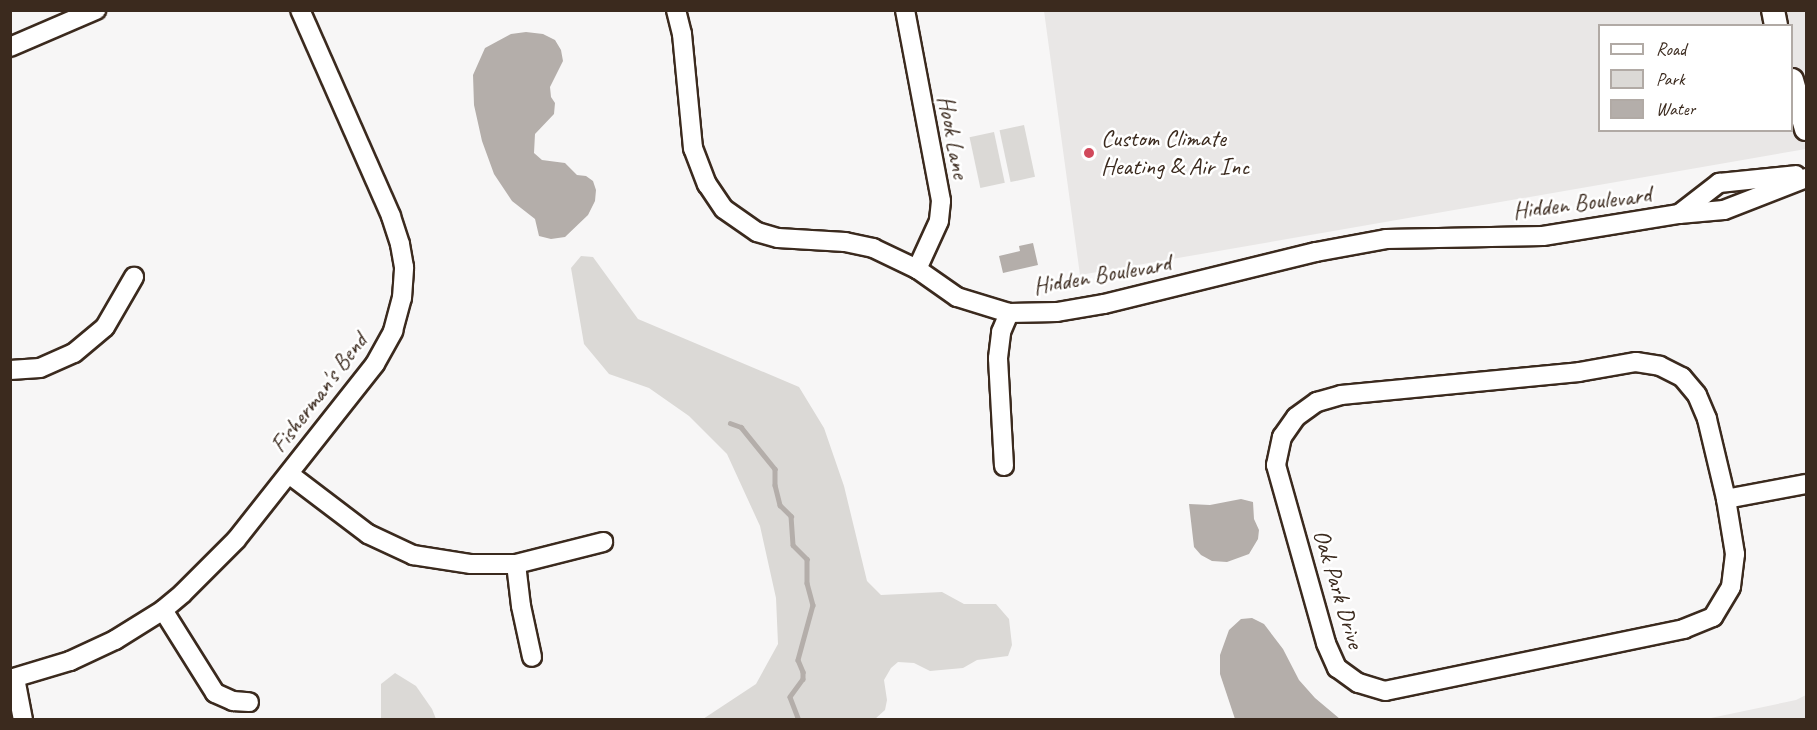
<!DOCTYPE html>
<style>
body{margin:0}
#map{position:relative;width:1817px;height:730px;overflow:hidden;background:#f7f6f6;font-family:Caveat,sans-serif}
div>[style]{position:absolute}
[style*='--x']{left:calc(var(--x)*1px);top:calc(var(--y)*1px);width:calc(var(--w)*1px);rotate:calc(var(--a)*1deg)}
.built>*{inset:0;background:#e9e7e6}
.green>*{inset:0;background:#dbd9d6;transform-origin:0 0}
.water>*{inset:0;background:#b4aeaa}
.stream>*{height:4.5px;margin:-2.25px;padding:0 2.25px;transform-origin:2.25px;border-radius:2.25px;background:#b4aeaa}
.roads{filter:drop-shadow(2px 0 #3b2a1e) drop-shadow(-2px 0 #3b2a1e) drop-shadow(0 2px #3b2a1e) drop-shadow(0 -2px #3b2a1e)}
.minor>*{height:18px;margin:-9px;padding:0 9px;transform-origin:9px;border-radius:9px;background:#fff}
.major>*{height:22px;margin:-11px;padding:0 11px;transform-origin:11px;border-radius:11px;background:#fff}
.dots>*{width:16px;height:16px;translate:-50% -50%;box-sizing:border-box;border:3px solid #fff;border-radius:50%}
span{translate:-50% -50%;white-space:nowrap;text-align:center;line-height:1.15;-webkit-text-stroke:5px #fff;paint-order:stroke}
.street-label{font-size:24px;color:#3b2a1e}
.poi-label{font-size:24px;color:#3b2a1e}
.left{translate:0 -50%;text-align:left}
.frame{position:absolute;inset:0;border:12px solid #3b2a1e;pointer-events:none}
.legend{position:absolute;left:1598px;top:24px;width:195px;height:108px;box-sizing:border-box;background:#fff;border:2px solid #b1aaa5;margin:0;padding:8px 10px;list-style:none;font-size:18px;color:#3b2a1e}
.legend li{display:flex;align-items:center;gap:12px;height:30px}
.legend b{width:30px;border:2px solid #b1aaa5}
</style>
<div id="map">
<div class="built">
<div style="clip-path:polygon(evenodd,1044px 11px,1806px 11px,1806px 149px,1080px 275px,1044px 11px,1600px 26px,1792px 26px,1792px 130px,1600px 130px,1600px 26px)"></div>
<div style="clip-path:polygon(1806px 695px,1806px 719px,1706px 719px,1796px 700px)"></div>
</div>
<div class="green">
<div style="left:1024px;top:125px;width:53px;height:25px;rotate:78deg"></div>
<div style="left:994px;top:132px;width:52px;height:25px;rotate:78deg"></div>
<div style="clip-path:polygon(581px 256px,593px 257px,638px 319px,799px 387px,824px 428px,844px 486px,867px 581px,881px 595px,942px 592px,964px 604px,996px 604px,1009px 619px,1012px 645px,1008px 656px,977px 660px,963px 668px,930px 671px,914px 663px,898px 662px,891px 668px,884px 680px,887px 700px,885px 710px,875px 719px,703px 719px,756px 684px,778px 644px,776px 598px,760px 526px,727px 454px,689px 416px,649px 388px,609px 374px,584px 344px,571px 268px)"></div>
<div style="clip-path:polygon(395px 673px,416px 686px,432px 709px,436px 719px,381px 719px,381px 684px)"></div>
</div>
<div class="water">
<div style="clip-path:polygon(526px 32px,543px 34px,555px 40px,561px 50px,563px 61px,550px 87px,551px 97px,555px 103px,554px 114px,535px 134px,534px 153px,542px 160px,565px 163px,577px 175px,586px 176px,593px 181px,596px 190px,595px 201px,588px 215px,565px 237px,551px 239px,539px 236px,535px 219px,512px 201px,494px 174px,482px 141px,474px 105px,473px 75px,485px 48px,511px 34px)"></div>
<div style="clip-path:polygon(1033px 243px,1038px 265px,1003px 273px,999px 256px,1020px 251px,1019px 246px)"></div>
<div style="clip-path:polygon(1241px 499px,1253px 502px,1254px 519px,1259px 530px,1258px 539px,1249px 554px,1227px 562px,1212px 561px,1201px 555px,1194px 547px,1189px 504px,1210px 505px)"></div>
<div style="clip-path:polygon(1252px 618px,1264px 624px,1283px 649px,1299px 680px,1315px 698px,1340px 719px,1235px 719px,1220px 674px,1220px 655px,1229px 630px,1241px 619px)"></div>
</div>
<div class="stream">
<div style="--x:730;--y:423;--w:12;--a:20"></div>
<div style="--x:741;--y:427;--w:54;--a:51"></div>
<div style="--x:775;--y:469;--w:16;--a:90"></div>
<div style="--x:775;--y:485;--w:21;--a:76"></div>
<div style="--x:780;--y:505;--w:16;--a:45"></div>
<div style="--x:791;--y:516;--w:29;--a:86"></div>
<div style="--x:793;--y:545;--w:20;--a:45"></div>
<div style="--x:807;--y:559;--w:24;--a:90"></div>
<div style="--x:807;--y:583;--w:23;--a:75"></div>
<div style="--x:813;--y:605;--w:57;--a:105.3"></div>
<div style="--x:798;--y:660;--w:13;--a:67"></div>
<div style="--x:803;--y:672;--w:7;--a:90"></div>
<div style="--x:803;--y:679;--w:22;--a:126"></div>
<div style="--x:790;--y:697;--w:25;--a:69"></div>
</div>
<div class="roads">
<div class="minor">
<div style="--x:676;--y:10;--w:25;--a:76"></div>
<div style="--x:682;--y:34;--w:115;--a:84.5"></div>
<div style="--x:693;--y:148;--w:39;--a:69"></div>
<div style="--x:707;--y:184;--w:30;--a:56"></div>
<div style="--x:724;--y:209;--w:40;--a:34.9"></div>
<div style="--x:757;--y:232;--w:22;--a:16"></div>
<div style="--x:778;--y:238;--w:67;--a:3.4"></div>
<div style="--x:845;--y:242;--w:29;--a:12"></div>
<div style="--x:873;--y:248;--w:49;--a:25.5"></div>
<div style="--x:917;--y:269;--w:49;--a:35"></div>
<div style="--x:957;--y:297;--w:54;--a:17.1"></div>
<div style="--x:1009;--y:313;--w:48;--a:-1.2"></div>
<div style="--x:1057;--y:312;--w:48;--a:-9.7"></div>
<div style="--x:1104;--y:304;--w:218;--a:-13.8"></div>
<div style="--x:1316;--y:252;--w:71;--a:-10.5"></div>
<div style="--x:1386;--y:239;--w:157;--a:-1.1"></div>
<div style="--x:1543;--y:236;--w:138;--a:-9.2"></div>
<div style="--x:1679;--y:214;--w:45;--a:-5.1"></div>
<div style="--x:1724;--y:210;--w:88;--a:-21.3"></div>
<div style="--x:905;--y:10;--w:194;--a:79.3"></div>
<div style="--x:941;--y:201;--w:20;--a:96"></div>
<div style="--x:939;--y:221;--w:53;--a:114.6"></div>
<div style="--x:10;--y:47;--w:94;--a:-23.3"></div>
<div style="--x:1679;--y:214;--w:51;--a:-37.8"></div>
<div style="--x:1719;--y:183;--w:77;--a:-5.9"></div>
<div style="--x:1636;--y:362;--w:24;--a:9"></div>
<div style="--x:1660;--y:366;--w:25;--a:27"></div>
<div style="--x:1682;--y:377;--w:23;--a:50"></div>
<div style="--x:1697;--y:395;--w:26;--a:67"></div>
<div style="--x:1707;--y:419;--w:82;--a:76.6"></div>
<div style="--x:1726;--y:499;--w:56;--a:80.7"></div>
<div style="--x:1735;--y:554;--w:33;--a:97"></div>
<div style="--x:1731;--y:587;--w:35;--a:121"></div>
<div style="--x:1713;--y:617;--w:31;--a:158"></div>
<div style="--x:1684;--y:629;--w:305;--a:168.3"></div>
<div style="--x:1385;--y:691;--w:28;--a:-163"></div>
<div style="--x:1358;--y:683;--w:26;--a:-144"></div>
<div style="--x:1337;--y:668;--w:27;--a:-114"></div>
<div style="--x:1326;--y:643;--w:185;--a:-105.7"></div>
<div style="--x:1276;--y:465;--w:29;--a:-78"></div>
<div style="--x:1282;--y:437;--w:24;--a:-55"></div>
<div style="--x:1296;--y:417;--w:26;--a:-36"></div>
<div style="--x:1317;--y:402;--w:25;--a:-16"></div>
<div style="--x:1341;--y:395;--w:239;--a:-5.5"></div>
<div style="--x:1579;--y:372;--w:58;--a:-10"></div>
<div style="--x:10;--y:370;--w:30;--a:-4"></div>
<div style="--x:40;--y:368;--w:37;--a:-24"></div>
<div style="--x:74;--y:353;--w:40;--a:-40"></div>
<div style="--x:105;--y:327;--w:58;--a:-59.9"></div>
<div style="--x:1004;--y:466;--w:108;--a:-93.2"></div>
<div style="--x:998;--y:358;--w:26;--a:-83"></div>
<div style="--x:1001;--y:332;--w:21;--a:-67"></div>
<div style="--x:289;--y:474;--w:99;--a:37.2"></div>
<div style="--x:368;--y:534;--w:50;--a:25"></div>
<div style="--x:413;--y:555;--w:59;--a:8.8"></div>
<div style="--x:471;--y:564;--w:45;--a:0"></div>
<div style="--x:516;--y:564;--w:90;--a:-14.2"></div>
<div style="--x:1726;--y:499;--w:81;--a:-10.6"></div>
<div style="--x:516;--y:564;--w:42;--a:83.2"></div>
<div style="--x:521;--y:606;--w:52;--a:77.8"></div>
<div style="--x:163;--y:610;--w:98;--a:57.9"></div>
<div style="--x:215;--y:693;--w:20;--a:24"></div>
<div style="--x:233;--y:701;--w:16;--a:4"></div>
<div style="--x:15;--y:678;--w:43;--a:79.2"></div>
<div style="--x:10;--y:679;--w:63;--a:-16.7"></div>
<div style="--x:70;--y:661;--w:50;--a:-25"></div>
<div style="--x:115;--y:640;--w:57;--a:-32"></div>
<div style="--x:163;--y:610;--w:26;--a:-40"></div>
<div style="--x:183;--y:593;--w:75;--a:-45"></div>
<div style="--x:236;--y:540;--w:224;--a:-51.7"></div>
<div style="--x:375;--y:364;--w:38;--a:-61"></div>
<div style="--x:393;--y:331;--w:34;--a:-75"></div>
<div style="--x:402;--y:298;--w:31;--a:-86"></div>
<div style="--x:404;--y:267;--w:23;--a:-100"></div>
<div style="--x:400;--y:244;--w:29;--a:-108"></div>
<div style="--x:391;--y:216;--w:225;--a:-113.8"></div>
</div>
<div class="major">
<div style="--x:1773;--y:10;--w:16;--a:79"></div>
<div style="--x:1792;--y:80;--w:51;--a:74.1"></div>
</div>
</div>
<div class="dots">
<div style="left:1089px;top:153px;background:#d1495b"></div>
</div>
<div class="street-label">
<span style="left:953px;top:137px;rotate:79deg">Hook Lane</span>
<span style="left:1582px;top:203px;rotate:-7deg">Hidden Boulevard</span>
<span style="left:1102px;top:275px;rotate:-10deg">Hidden Boulevard</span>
<span style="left:319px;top:393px;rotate:-53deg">Fisherman's Bend</span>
<span style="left:1338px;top:589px;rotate:73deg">Oak Park Drive</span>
</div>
<div class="poi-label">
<span class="left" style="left:1101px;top:153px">Custom Climate<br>Heating &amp; Air Inc</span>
</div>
<div class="frame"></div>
<ul class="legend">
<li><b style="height:8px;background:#fff"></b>Road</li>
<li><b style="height:16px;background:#dbd9d6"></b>Park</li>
<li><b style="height:16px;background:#b4aeaa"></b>Water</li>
</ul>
</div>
